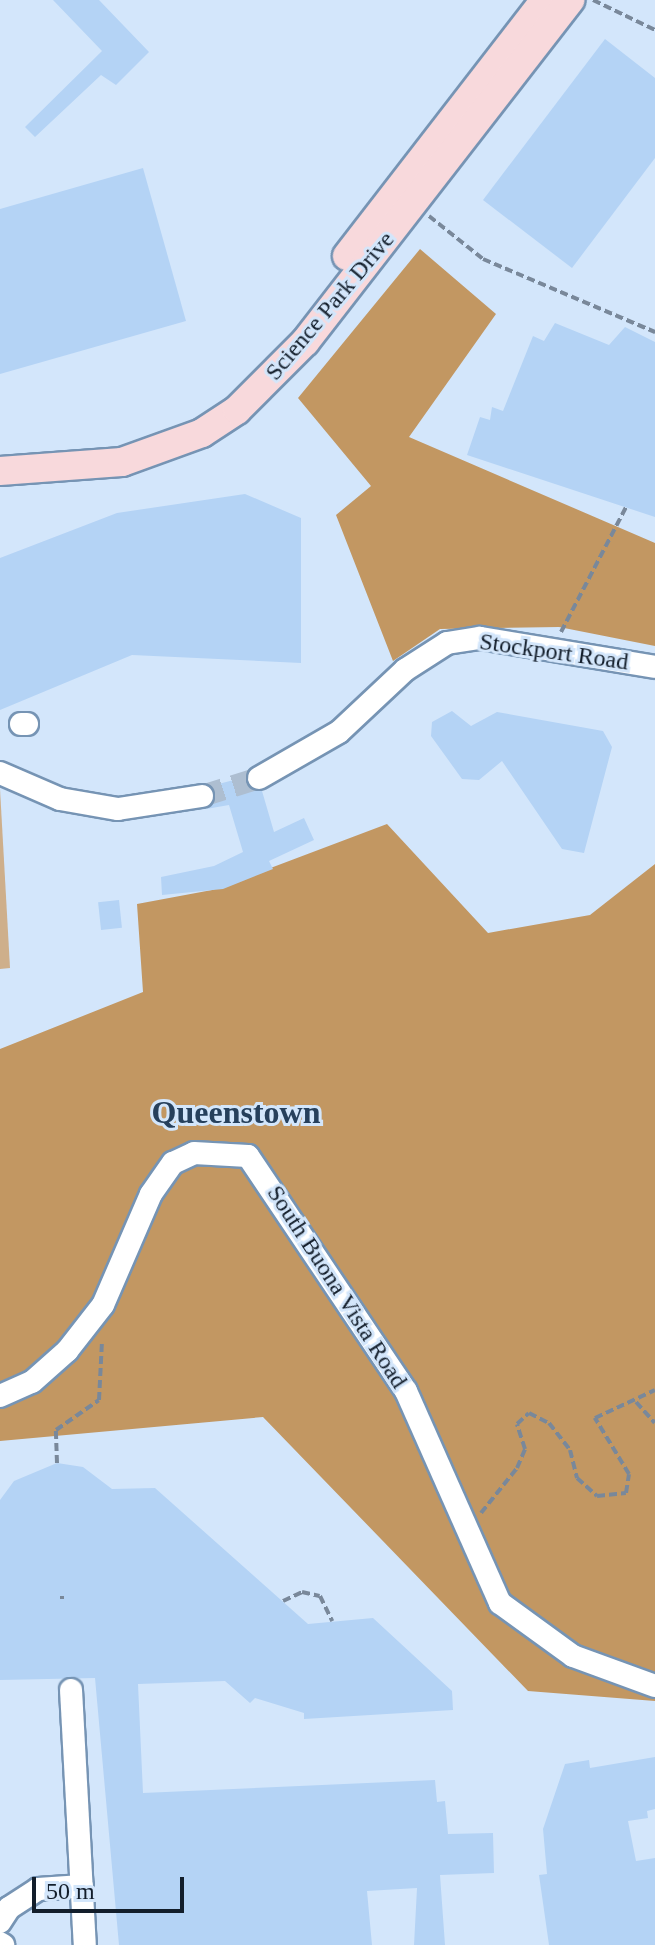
<!DOCTYPE html>
<style>
body{margin:0}
#map{position:relative;width:655px;height:1945px;overflow:hidden;background:#d3e6fb;font-family:"Times New Roman",serif}
div>[style]{position:absolute}
[style*='--x']{left:calc(var(--x)*1px);top:calc(var(--y)*1px);width:calc(var(--w)*1px);rotate:calc(var(--a)*1deg)}
.green>*{inset:0;background:#ceaf8b}
.forest>*{inset:0;background:#c29762}
.building>*{inset:0;background:#b4d3f5;transform-origin:0 0}
.minor-tunnel>*{height:22px;margin-top:-11px;transform-origin:0;background:repeating-linear-gradient(90deg,#adbed1 0 22px,transparent 0 33px)}
.path>*{height:4px;margin-top:-2px;transform-origin:0;background:repeating-linear-gradient(90deg,#79889a 0 8px,transparent 0 12px)}
.roads{filter:drop-shadow(2px 0 #7694b4) drop-shadow(-2px 0 #7694b4) drop-shadow(0 2px #7694b4) drop-shadow(0 -2px #7694b4)}
.minor>*{height:22px;margin:-11px;padding:0 11px;transform-origin:11px;border-radius:11px;background:#fff}
.major>*{height:28px;margin:-14px;padding:0 14px;transform-origin:14px;border-radius:14px;background:#f8d9dc}
span{translate:-50% -50%;white-space:nowrap;text-align:center;line-height:1.15;-webkit-text-stroke:6px #d3e6fb;paint-order:stroke}
.street-label{font-size:24px;color:#131e2b}
.district-label{font-size:32px;color:#26405c;font-weight:700}
.scale{position:absolute;left:32px;top:1877px;width:152px;height:36px;box-sizing:border-box;border:4px solid #131e2b;border-top:0;padding-left:10px;font-size:24px;line-height:28px;white-space:nowrap;color:#131e2b;-webkit-text-stroke:6px #d3e6fb;paint-order:stroke}
</style>
<div id="map">
<div class="green">
<div style="clip-path:polygon(0 789px,10px 968px,0 969px)"></div>
</div>
<div class="forest">
<div style="clip-path:polygon(420px 249px,496px 314px,409px 437px,655px 543px,655px 646px,559px 627px,440px 629px,393px 661px,336px 515px,371px 486px,298px 398px)"></div>
<div style="clip-path:polygon(387px 824px,488px 933px,590px 915px,655px 864px,655px 1701px,528px 1691px,263px 1417px,0 1441px,0 1049px,143px 992px,137px 904px,212px 890px)"></div>
</div>
<div class="building">
<div style="clip-path:polygon(53px 0,99px 0,149px 52px,116px 85px,101px 75px,35px 137px,25px 127px,102px 51px)"></div>
<div style="clip-path:polygon(605px 39px,655px 78px,655px 158px,572px 268px,483px 200px)"></div>
<div style="clip-path:polygon(143px 168px,186px 321px,0 374px,0 209px)"></div>
<div style="clip-path:polygon(555px 323px,609px 345px,625px 327px,655px 342px,655px 517px,467px 455px,480px 417px,490px 420px,492px 407px,503px 411px,533px 336px,544px 341px)"></div>
<div style="clip-path:polygon(245px 494px,301px 518px,301px 663px,132px 655px,0 710px,0 558px,117px 513px)"></div>
<div style="clip-path:polygon(452px 711px,471px 726px,497px 712px,603px 731px,612px 747px,584px 853px,562px 849px,502px 761px,479px 780px,462px 779px,431px 736px,432px 722px)"></div>
<div style="clip-path:polygon(245px 777px,251px 790px,262px 791px,274px 832px,304px 818px,314px 840px,269px 861px,273px 869px,223px 889px,162px 895px,161px 877px,214px 866px,243px 852px,229px 805px,206px 809px,215px 800px,211px 786px)"></div>
<div style="left:119px;top:900px;width:28px;height:21px;rotate:84deg"></div>
<div style="clip-path:polygon(57px 1463px,83px 1467px,112px 1489px,155px 1488px,308px 1624px,373px 1618px,452px 1691px,453px 1710px,304px 1719px,304px 1713px,255px 1698px,250px 1703px,225px 1681px,138px 1684px,143px 1793px,435px 1780px,437px 1802px,445px 1801px,448px 1834px,493px 1833px,494px 1873px,440px 1875px,445px 1945px,414px 1945px,417px 1888px,367px 1891px,372px 1945px,119px 1945px,95px 1678px,0 1680px,0 1500px,14px 1481px)"></div>
<div style="clip-path:polygon(655px 1757px,655px 1809px,647px 1811px,648px 1818px,628px 1821px,636px 1861px,655px 1858px,655px 1945px,549px 1945px,539px 1875px,547px 1874px,543px 1829px,565px 1764px,589px 1760px,590px 1768px)"></div>
</div>
<div class="minor-tunnel">
<div style="--x:202;--y:796;--w:60;--a:-17.5"></div>
</div>
<div class="path">
<div style="--x:593;--y:0;--w:69;--a:25.8"></div>
<div style="--x:429;--y:216;--w:69;--a:38.5"></div>
<div style="--x:483;--y:259;--w:187;--a:23"></div>
<div style="--x:561;--y:632;--w:141;--a:-62.5"></div>
<div style="--x:636;--y:1402;--w:28;--a:48"></div>
<div style="--x:57;--y:1463;--w:33;--a:-92"></div>
<div style="--x:56;--y:1430;--w:52;--a:-34.9"></div>
<div style="--x:99;--y:1400;--w:59;--a:-87.1"></div>
<div style="--x:481;--y:1513;--w:58;--a:-51.3"></div>
<div style="--x:517;--y:1468;--w:21;--a:-67"></div>
<div style="--x:525;--y:1449;--w:26;--a:-108"></div>
<div style="--x:517;--y:1424;--w:16;--a:-43"></div>
<div style="--x:529;--y:1413;--w:22;--a:27"></div>
<div style="--x:549;--y:1423;--w:34;--a:52"></div>
<div style="--x:570;--y:1450;--w:29;--a:76"></div>
<div style="--x:577;--y:1478;--w:27;--a:42"></div>
<div style="--x:597;--y:1496;--w:29;--a:-6"></div>
<div style="--x:626;--y:1493;--w:19;--a:-81"></div>
<div style="--x:629;--y:1474;--w:66;--a:-121.3"></div>
<div style="--x:595;--y:1418;--w:66;--a:-25"></div>
<div style="--x:62;--y:1596;--w:3;--a:90"></div>
<div style="--x:283;--y:1601;--w:21;--a:-25"></div>
<div style="--x:302;--y:1592;--w:18;--a:13"></div>
<div style="--x:320;--y:1596;--w:28;--a:64"></div>
</div>
<div class="roads">
<div class="minor">
<div style="--x:21;--y:724;--w:6;--a:0"></div>
<div style="--x:0;--y:773;--w:65;--a:23.4"></div>
<div style="--x:60;--y:799;--w:59;--a:9.8"></div>
<div style="--x:118;--y:809;--w:85;--a:-8.8"></div>
<div style="--x:259;--y:778;--w:92;--a:-29.9"></div>
<div style="--x:339;--y:732;--w:91;--a:-43.2"></div>
<div style="--x:405;--y:670;--w:50;--a:-32.7"></div>
<div style="--x:447;--y:643;--w:33;--a:-9"></div>
<div style="--x:480;--y:638;--w:177;--a:9.4"></div>
<div style="--x:0;--y:1396;--w:35;--a:-24"></div>
<div style="--x:32;--y:1382;--w:47;--a:-41.5"></div>
<div style="--x:67;--y:1351;--w:58;--a:-52"></div>
<div style="--x:103;--y:1305;--w:121;--a:-66.6"></div>
<div style="--x:151;--y:1194;--w:38;--a:-55"></div>
<div style="--x:173;--y:1163;--w:23;--a:-25"></div>
<div style="--x:194;--y:1153;--w:54;--a:3.2"></div>
<div style="--x:248;--y:1156;--w:283;--a:56.1"></div>
<div style="--x:406;--y:1391;--w:232;--a:66.1"></div>
<div style="--x:500;--y:1603;--w:90;--a:36"></div>
<div style="--x:573;--y:1656;--w:87;--a:20.1"></div>
<div style="--x:71;--y:1690;--w:255;--a:86.9"></div>
<div style="--x:0;--y:1922;--w:17;--a:-57"></div>
<div style="--x:9;--y:1908;--w:35;--a:-33"></div>
<div style="--x:38;--y:1889;--w:44;--a:-3.9"></div>
<div style="--x:0;--y:1943;--w:4;--a:34"></div>
</div>
<div class="major">
<div style="--x:347;--y:256;--w:324;--a:-52.3"></div>
<div style="--x:0;--y:471;--w:122;--a:-4.2"></div>
<div style="--x:122;--y:462;--w:85;--a:-19.9"></div>
<div style="--x:202;--y:433;--w:42;--a:-33.3"></div>
<div style="--x:237;--y:410;--w:96;--a:-45"></div>
<div style="--x:305;--y:342;--w:433;--a:-52.2"></div>
</div>
</div>
<div class="street-label">
<span style="left:330px;top:306px;rotate:-50deg">Science Park Drive</span>
<span style="left:554px;top:652px;rotate:8deg">Stockport Road</span>
<span style="left:337px;top:1287px;rotate:57deg">South Buona Vista Road</span>
</div>
<div class="district-label">
<span style="left:236px;top:1112px">Queenstown</span>
</div>
<div class="scale">50 m</div>
</div>
